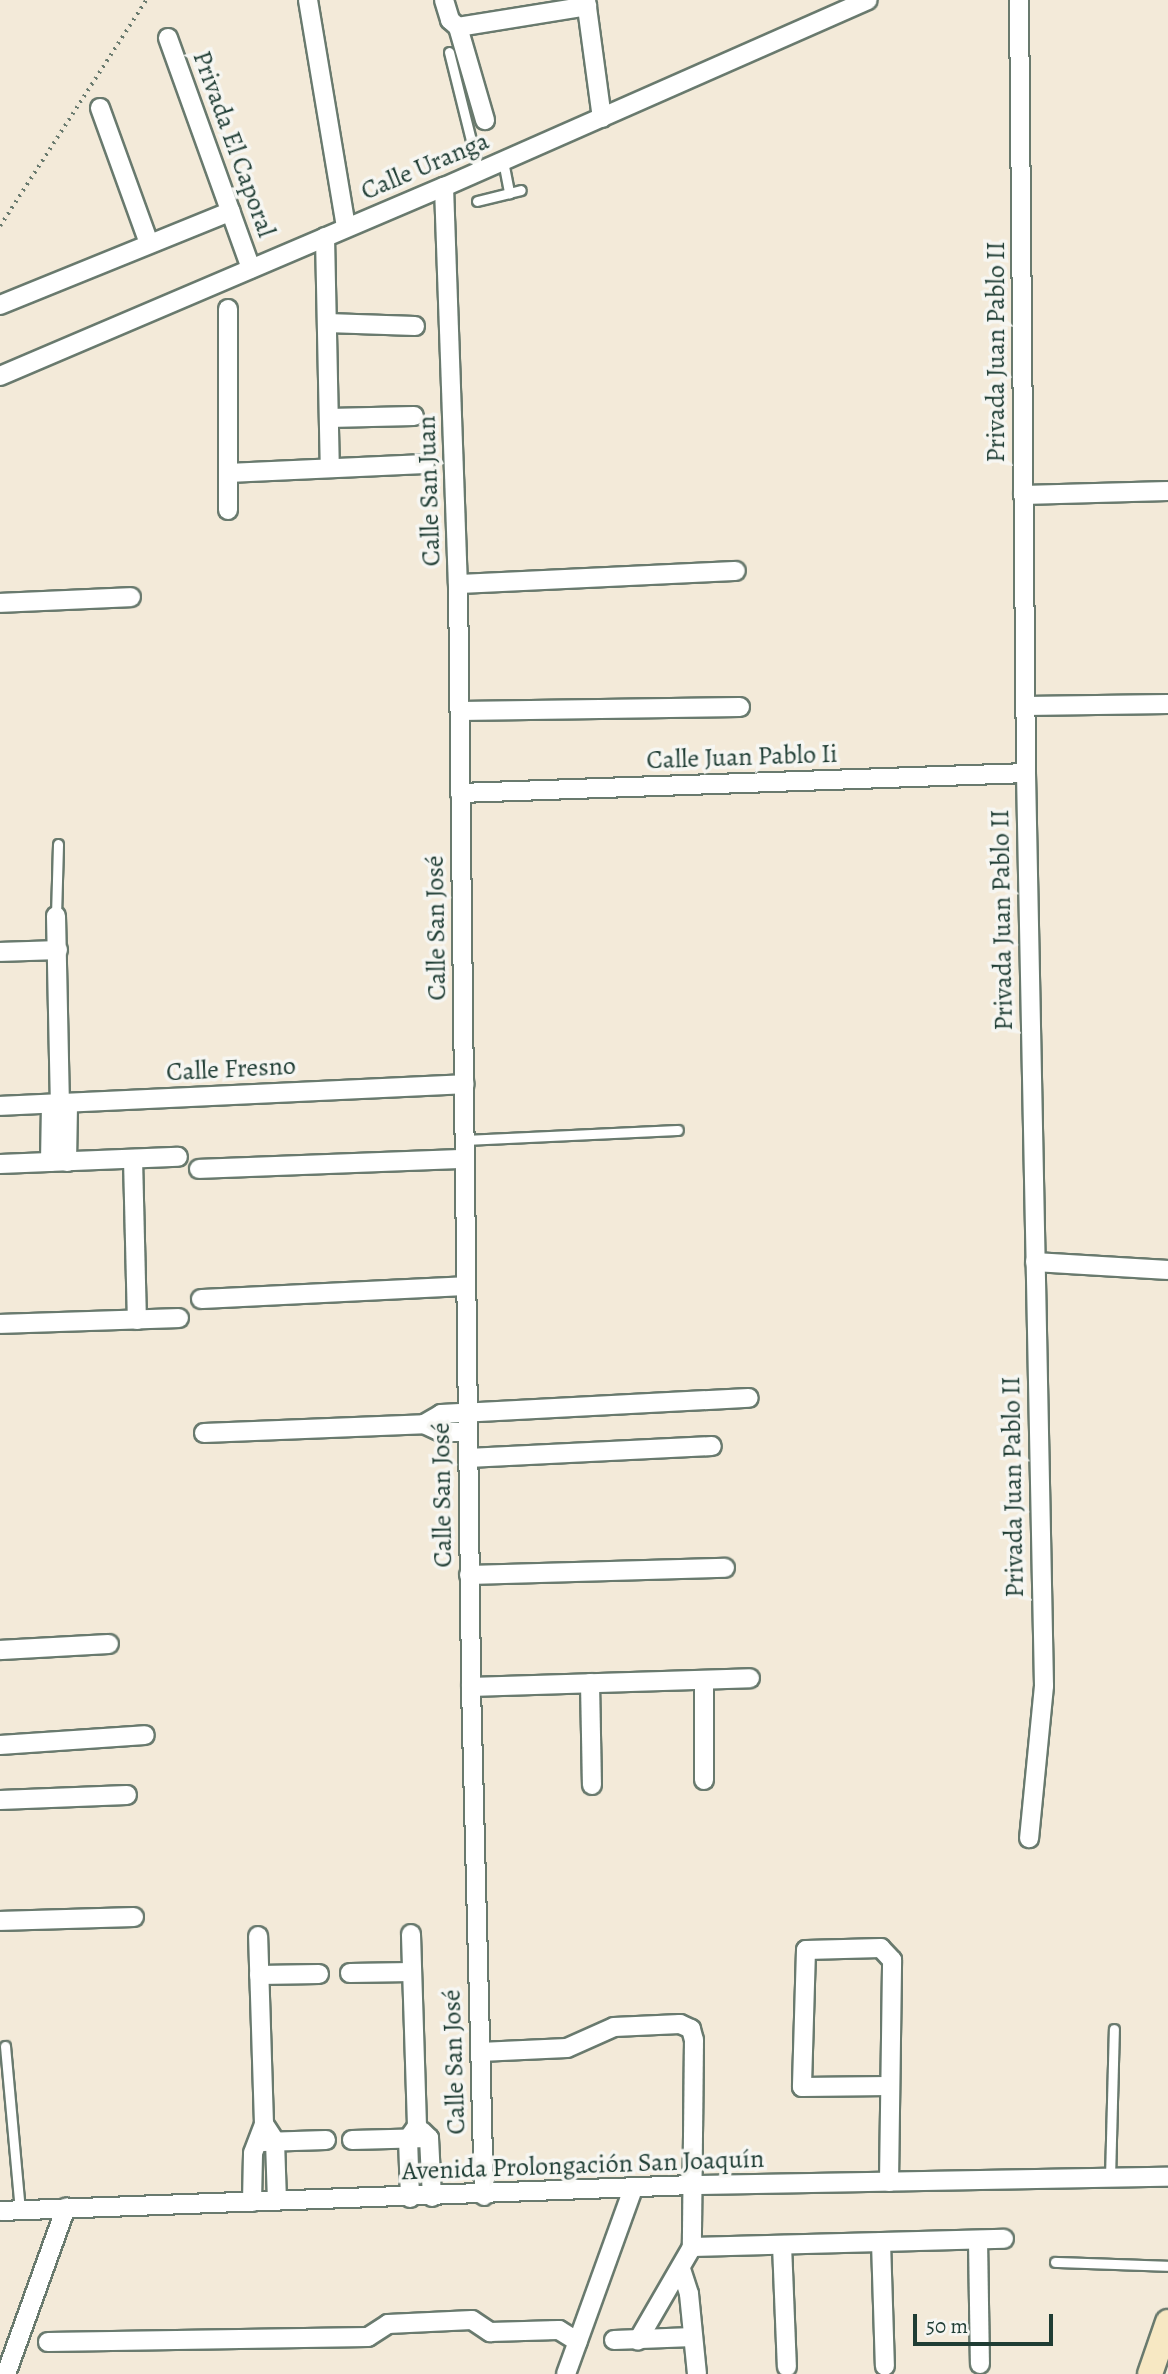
<!DOCTYPE html>
<meta charset="utf-8">
<style>
body{margin:0}
#map{position:relative;width:1168px;height:2374px;overflow:hidden;background:#f3ead9;font-family:Alegreya,serif}
div>[style]{position:absolute}
[style*='--x']{left:calc(var(--x)*1px);top:calc(var(--y)*1px);width:calc(var(--w)*1px);rotate:calc(var(--a)*1deg)}
.path>*{height:3.5px;margin-top:-1.75px;transform-origin:0;background:repeating-linear-gradient(90deg,#697a6e 0 2px,transparent 0 7px)}
.roads{filter:drop-shadow(2px 0 #697a6e) drop-shadow(-2px 0 #697a6e) drop-shadow(0 2px #697a6e) drop-shadow(0 -2px #697a6e)}
.lane>*{height:9px;margin:-4.5px;padding:0 4.5px;transform-origin:4.5px;border-radius:4.5px;background:#fff}
.street>*{height:18px;margin:-9px;padding:0 9px;transform-origin:9px;border-radius:9px;background:#fff}
.secondary>*{height:24px;margin:-12px;padding:0 12px;transform-origin:12px;border-radius:12px;background:#f7e8c3}
span{translate:-50% -50%;white-space:nowrap;text-align:center;line-height:1.15;-webkit-text-stroke:7px #f6f6f2;paint-order:stroke}
.street-label{font-size:26px;color:#1f3d34}
.scale{position:absolute;left:913px;top:2314px;width:140px;height:32px;box-sizing:border-box;border:4px solid #1f3d34;border-top:0;padding-left:9px;font-size:21px;line-height:24px;white-space:nowrap;color:#1f3d34;-webkit-text-stroke:5px #f6f6f2;paint-order:stroke}
</style>
<div id="map">
<div class="path">
<div style="--x:0;--y:226;--w:269;--a:-57.1"></div>
</div>
<div class="roads">
<div class="lane">
<div style="--x:449;--y:52;--w:124;--a:76"></div>
<div style="--x:503;--y:161;--w:33;--a:79"></div>
<div style="--x:509;--y:193;--w:12;--a:-14"></div>
<div style="--x:477;--y:201;--w:33;--a:-14"></div>
<div style="--x:56;--y:916;--w:72;--a:-88.4"></div>
<div style="--x:464;--y:1140;--w:214;--a:-2.7"></div>
<div style="--x:5;--y:2046;--w:165;--a:84.8"></div>
<div style="--x:1110;--y:2178;--w:149;--a:-88.5"></div>
<div style="--x:1055;--y:2262;--w:113;--a:2"></div>
</div>
<div class="street">
<div style="--x:308;--y:0;--w:231;--a:80.5"></div>
<div style="--x:444;--y:0;--w:21;--a:73"></div>
<div style="--x:450;--y:20;--w:11;--a:41"></div>
<div style="--x:458;--y:27;--w:131;--a:-9.2"></div>
<div style="--x:586;--y:0;--w:119;--a:82.3"></div>
<div style="--x:1019;--y:0;--w:773;--a:89.48"></div>
<div style="--x:1026;--y:773;--w:913;--a:88.87"></div>
<div style="--x:1044;--y:1686;--w:153;--a:95.6"></div>
<div style="--x:458;--y:27;--w:97;--a:73.8"></div>
<div style="--x:168;--y:38;--w:245;--a:70.2"></div>
<div style="--x:100;--y:108;--w:144;--a:70.1"></div>
<div style="--x:444;--y:187;--w:397;--a:88"></div>
<div style="--x:458;--y:584;--w:1103;--a:89.32"></div>
<div style="--x:471;--y:1687;--w:509;--a:88.54"></div>
<div style="--x:325;--y:237;--w:231;--a:88.8"></div>
<div style="--x:0;--y:305;--w:249;--a:-22.1"></div>
<div style="--x:228;--y:309;--w:201;--a:90"></div>
<div style="--x:327;--y:323;--w:88;--a:2"></div>
<div style="--x:0;--y:376;--w:483;--a:-23.1"></div>
<div style="--x:444;--y:187;--w:463;--a:-23.8"></div>
<div style="--x:329;--y:418;--w:85;--a:-1.3"></div>
<div style="--x:228;--y:473;--w:197;--a:-2.6"></div>
<div style="--x:1023;--y:495;--w:145;--a:-1.6"></div>
<div style="--x:458;--y:584;--w:278;--a:-2.7"></div>
<div style="--x:0;--y:603;--w:131;--a:-2.6"></div>
<div style="--x:1025;--y:706;--w:143;--a:-0.8"></div>
<div style="--x:460;--y:711;--w:280;--a:-0.8"></div>
<div style="--x:460;--y:793;--w:566;--a:-2.02"></div>
<div style="--x:56;--y:916;--w:187;--a:88.8"></div>
<div style="--x:0;--y:952;--w:58;--a:-2"></div>
<div style="--x:0;--y:1106;--w:465;--a:-2.7"></div>
<div style="--x:133;--y:1159;--w:161;--a:88.6"></div>
<div style="--x:50;--y:1162;--w:58;--a:-89"></div>
<div style="--x:67;--y:1162;--w:59;--a:-89"></div>
<div style="--x:0;--y:1164;--w:178;--a:-2.3"></div>
<div style="--x:199;--y:1169;--w:265;--a:-2.2"></div>
<div style="--x:1035;--y:1262;--w:133;--a:3.4"></div>
<div style="--x:201;--y:1299;--w:265;--a:-2.8"></div>
<div style="--x:0;--y:1324;--w:179;--a:-1.9"></div>
<div style="--x:424;--y:1424;--w:20;--a:-30"></div>
<div style="--x:441;--y:1414;--w:308;--a:-3"></div>
<div style="--x:204;--y:1433;--w:220;--a:-2.3"></div>
<div style="--x:424;--y:1424;--w:19;--a:25"></div>
<div style="--x:441;--y:1432;--w:26;--a:0"></div>
<div style="--x:468;--y:1458;--w:244;--a:-2.8"></div>
<div style="--x:469;--y:1575;--w:256;--a:-1.6"></div>
<div style="--x:0;--y:1650;--w:109;--a:-3.2"></div>
<div style="--x:590;--y:1683;--w:102;--a:88.9"></div>
<div style="--x:471;--y:1687;--w:279;--a:-1.8"></div>
<div style="--x:0;--y:1745;--w:145;--a:-3.9"></div>
<div style="--x:704;--y:1780;--w:100;--a:-90"></div>
<div style="--x:0;--y:1800;--w:127;--a:-2.3"></div>
<div style="--x:0;--y:1921;--w:134;--a:-1.7"></div>
<div style="--x:350;--y:1973;--w:62;--a:-0.9"></div>
<div style="--x:259;--y:1975;--w:60;--a:-1"></div>
<div style="--x:480;--y:2052;--w:87;--a:-2.6"></div>
<div style="--x:567;--y:2048;--w:51;--a:-24.1"></div>
<div style="--x:614;--y:2027;--w:66;--a:-2.6"></div>
<div style="--x:680;--y:2024;--w:12;--a:24"></div>
<div style="--x:691;--y:2029;--w:11;--a:75"></div>
<div style="--x:694;--y:2040;--w:207;--a:90.6"></div>
<div style="--x:692;--y:2247;--w:108;--a:120.1"></div>
<div style="--x:264;--y:2124;--w:20;--a:57"></div>
<div style="--x:275;--y:2141;--w:60;--a:88.1"></div>
<div style="--x:422;--y:2131;--w:10;--a:45"></div>
<div style="--x:429;--y:2138;--w:59;--a:87.1"></div>
<div style="--x:352;--y:2140;--w:77;--a:-1.5"></div>
<div style="--x:263;--y:2142;--w:63;--a:-1.8"></div>
<div style="--x:889;--y:2182;--w:222;--a:-89.2"></div>
<div style="--x:892;--y:1960;--w:16;--a:-133"></div>
<div style="--x:881;--y:1948;--w:75;--a:178.5"></div>
<div style="--x:806;--y:1950;--w:137;--a:91.7"></div>
<div style="--x:802;--y:2087;--w:87;--a:-0.7"></div>
<div style="--x:410;--y:2198;--w:59;--a:-91.9"></div>
<div style="--x:408;--y:2139;--w:16;--a:-55"></div>
<div style="--x:417;--y:2126;--w:192;--a:-91.8"></div>
<div style="--x:252;--y:2202;--w:49;--a:-88.8"></div>
<div style="--x:253;--y:2153;--w:31;--a:-69"></div>
<div style="--x:264;--y:2124;--w:188;--a:-91.8"></div>
<div style="--x:0;--y:2211;--w:694;--a:-2.15"></div>
<div style="--x:694;--y:2185;--w:474;--a:-1"></div>
<div style="--x:978;--y:2240;--w:124;--a:89.1"></div>
<div style="--x:881;--y:2242;--w:124;--a:88.2"></div>
<div style="--x:782;--y:2245;--w:122;--a:87.7"></div>
<div style="--x:692;--y:2247;--w:312;--a:-1.5"></div>
<div style="--x:681;--y:2269;--w:26;--a:72"></div>
<div style="--x:689;--y:2294;--w:80;--a:84.3"></div>
<div style="--x:614;--y:2340;--w:79;--a:-2.2"></div>
<div style="--x:48;--y:2342;--w:320;--a:-0.9"></div>
<div style="--x:368;--y:2337;--w:24;--a:-33"></div>
<div style="--x:388;--y:2324;--w:84;--a:-2.7"></div>
<div style="--x:472;--y:2320;--w:22;--a:34"></div>
<div style="--x:490;--y:2332;--w:69;--a:-1.7"></div>
<div style="--x:559;--y:2330;--w:22;--a:32"></div>
<div style="--x:6;--y:2374;--w:177;--a:-70.2"></div>
<div style="--x:566;--y:2374;--w:197;--a:-70.1"></div>
</div>
<div class="secondary">
<div style="--x:1150;--y:2374;--w:55;--a:-70.9"></div>
</div>
</div>
<div class="street-label">
<span style="left:234px;top:144px;rotate:70deg">Privada El Caporal</span>
<span style="left:425px;top:166px;rotate:-23deg">Calle Uranga</span>
<span style="left:996px;top:352px;rotate:-90deg">Privada Juan Pablo II</span>
<span style="left:429px;top:491px;rotate:-92deg">Calle San Juan</span>
<span style="left:742px;top:757px;rotate:-2deg">Calle Juan Pablo Ii</span>
<span style="left:1002px;top:920px;rotate:-91deg">Privada Juan Pablo II</span>
<span style="left:436px;top:928px;rotate:-91deg">Calle San José</span>
<span style="left:231px;top:1069px;rotate:-3deg">Calle Fresno</span>
<span style="left:1013px;top:1487px;rotate:-91deg">Privada Juan Pablo II</span>
<span style="left:442px;top:1495px;rotate:-91deg">Calle San José</span>
<span style="left:454px;top:2062px;rotate:-92deg">Calle San José</span>
<span style="left:583px;top:2165px;rotate:-2deg">Avenida Prolongación San Joaquín</span>
</div>
<div class="scale">50 m</div>
</div>
